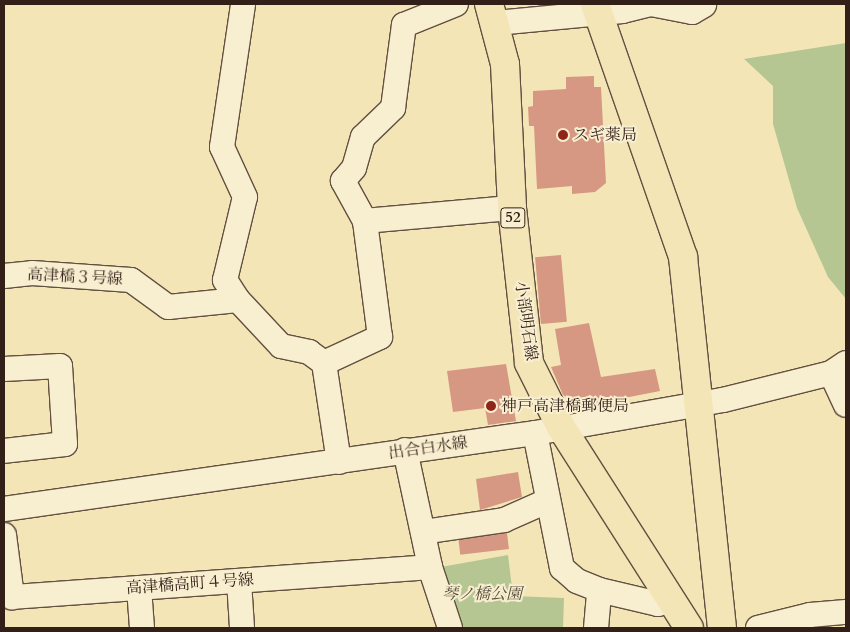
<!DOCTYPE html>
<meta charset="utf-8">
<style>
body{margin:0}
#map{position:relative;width:850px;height:632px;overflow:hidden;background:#f4e5b7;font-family:Cardo,"Noto Serif JP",serif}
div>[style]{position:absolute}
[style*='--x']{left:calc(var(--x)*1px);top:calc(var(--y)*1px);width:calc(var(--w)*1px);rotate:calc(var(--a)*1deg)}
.green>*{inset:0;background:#b5c693}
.building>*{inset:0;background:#d69882;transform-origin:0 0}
.roads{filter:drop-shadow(1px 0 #625040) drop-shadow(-1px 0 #625040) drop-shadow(0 1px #625040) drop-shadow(0 -1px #625040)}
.minor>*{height:24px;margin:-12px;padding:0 12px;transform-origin:12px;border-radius:12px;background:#f8eed0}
.major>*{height:28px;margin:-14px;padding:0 14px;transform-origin:14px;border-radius:14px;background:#f4e5b7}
.dots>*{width:14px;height:14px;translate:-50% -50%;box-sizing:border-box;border:2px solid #f8eed0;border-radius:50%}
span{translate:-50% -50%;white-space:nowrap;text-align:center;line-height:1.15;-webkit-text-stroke:4px #f8eed0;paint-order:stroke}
.shield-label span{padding:1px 4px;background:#f8eed0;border:1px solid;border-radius:4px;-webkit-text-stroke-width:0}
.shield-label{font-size:15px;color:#321f18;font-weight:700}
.poi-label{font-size:16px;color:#321f18}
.left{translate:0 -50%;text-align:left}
.street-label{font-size:16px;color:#321f18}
.park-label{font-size:16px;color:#59513d;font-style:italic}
.frame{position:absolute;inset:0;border:5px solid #321f18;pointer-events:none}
</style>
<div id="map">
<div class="green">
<div style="clip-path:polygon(846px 43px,846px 299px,828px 277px,797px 208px,773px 124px,773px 86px,744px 59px)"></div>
<div style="clip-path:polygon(508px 555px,513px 596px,564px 598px,563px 628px,461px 628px,441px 567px)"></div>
</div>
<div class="building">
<div style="clip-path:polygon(594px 76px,594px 87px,601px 87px,606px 183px,595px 192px,572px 194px,572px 186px,537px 189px,534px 126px,529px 126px,528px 107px,533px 106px,533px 91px,566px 89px,566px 77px)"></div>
<div style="left:561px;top:255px;width:67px;height:26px;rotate:85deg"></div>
<div style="clip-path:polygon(589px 323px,601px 377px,655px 369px,660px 391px,583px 406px,563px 395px,551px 367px,561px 365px,555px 329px)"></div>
<div style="clip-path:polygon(506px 364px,516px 421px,488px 425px,485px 408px,453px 412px,447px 371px)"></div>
<div style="clip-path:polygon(518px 472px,522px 497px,480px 510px,476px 479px)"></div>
<div style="left:507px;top:533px;width:16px;height:49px;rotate:83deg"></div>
</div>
<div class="roads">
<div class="minor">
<div style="--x:496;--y:23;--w:127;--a:-5.4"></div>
<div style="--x:622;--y:11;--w:30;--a:-14"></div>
<div style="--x:651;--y:4;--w:42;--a:11"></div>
<div style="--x:692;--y:12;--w:14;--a:-30"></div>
<div style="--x:365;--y:221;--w:148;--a:-5.1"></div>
<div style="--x:4;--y:276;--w:28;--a:-6"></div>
<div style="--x:32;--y:273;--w:99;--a:4"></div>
<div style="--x:131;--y:280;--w:46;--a:36.1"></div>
<div style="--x:168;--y:307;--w:70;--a:-5.7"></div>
<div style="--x:238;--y:300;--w:63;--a:46.9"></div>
<div style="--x:281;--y:346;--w:29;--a:12"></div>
<div style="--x:309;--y:352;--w:19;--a:36"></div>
<div style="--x:324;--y:363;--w:100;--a:81.4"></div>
<div style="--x:238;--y:300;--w:24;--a:-123"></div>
<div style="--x:225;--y:280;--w:85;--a:-76.5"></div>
<div style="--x:245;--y:197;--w:55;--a:-114.7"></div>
<div style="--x:222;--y:147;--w:145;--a:-81.6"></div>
<div style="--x:324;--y:363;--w:62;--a:-24.9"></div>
<div style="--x:380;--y:337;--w:117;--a:-97.4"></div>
<div style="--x:365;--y:221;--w:46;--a:-118.8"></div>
<div style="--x:343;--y:181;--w:17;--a:-50"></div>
<div style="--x:354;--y:168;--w:32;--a:-74"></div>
<div style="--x:363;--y:137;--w:42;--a:-44"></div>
<div style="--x:393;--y:108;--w:84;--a:-82.5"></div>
<div style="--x:404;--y:25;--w:56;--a:-22"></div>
<div style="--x:4;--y:369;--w:56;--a:-3.1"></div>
<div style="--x:60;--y:366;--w:78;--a:86.3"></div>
<div style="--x:65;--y:444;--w:61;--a:173.5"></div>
<div style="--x:831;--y:373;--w:35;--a:65"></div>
<div style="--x:535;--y:433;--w:138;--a:78.7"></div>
<div style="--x:562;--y:568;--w:20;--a:41"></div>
<div style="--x:577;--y:581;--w:24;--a:22"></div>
<div style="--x:599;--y:590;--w:61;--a:13.3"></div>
<div style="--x:658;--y:604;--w:12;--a:-20"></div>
<div style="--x:405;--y:450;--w:120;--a:77.9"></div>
<div style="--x:430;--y:567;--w:64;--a:71.8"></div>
<div style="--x:4;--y:509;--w:536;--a:-8.15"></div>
<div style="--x:535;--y:433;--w:191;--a:-10"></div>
<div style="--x:723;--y:400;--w:111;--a:-14"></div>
<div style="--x:831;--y:373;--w:18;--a:-34"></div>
<div style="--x:423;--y:532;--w:82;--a:-8.4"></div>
<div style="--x:504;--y:520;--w:47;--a:-23.8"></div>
<div style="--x:4;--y:535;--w:63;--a:82.6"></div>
<div style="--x:12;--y:597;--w:419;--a:-4.1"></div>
<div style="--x:239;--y:581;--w:47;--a:86.3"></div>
<div style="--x:139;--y:588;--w:40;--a:85.7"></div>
<div style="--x:596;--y:628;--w:38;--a:-85"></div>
<div style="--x:758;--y:628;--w:54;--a:-14"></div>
<div style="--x:810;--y:615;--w:36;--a:-5"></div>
</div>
<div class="major">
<div style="--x:489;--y:4;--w:62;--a:75.1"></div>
<div style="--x:505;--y:64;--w:144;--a:87.2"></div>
<div style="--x:512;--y:208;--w:156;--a:83.7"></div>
<div style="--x:529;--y:363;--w:72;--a:63.4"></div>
<div style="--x:561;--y:427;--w:238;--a:57.5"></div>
<div style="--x:595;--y:4;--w:268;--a:70.8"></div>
<div style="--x:683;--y:257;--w:373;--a:84"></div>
</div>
</div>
<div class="dots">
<div style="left:563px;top:135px;background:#8f2418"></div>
<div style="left:491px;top:406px;background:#8f2418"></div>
</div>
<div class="shield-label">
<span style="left:513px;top:218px">52</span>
</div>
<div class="poi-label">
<span class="left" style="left:573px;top:135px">スギ薬局</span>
<span class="left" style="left:501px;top:406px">神戸高津橋郵便局</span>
</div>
<div class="street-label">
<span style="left:75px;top:277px;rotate:3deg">高津橋３号線</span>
<span style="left:526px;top:321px;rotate:82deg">小部明石線</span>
<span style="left:428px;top:448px;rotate:-8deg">出合白水線</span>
<span style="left:190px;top:584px;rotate:-4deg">高津橋高町４号線</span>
</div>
<div class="park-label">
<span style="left:482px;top:594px">琴ノ橋公園</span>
</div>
<div class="frame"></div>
</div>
